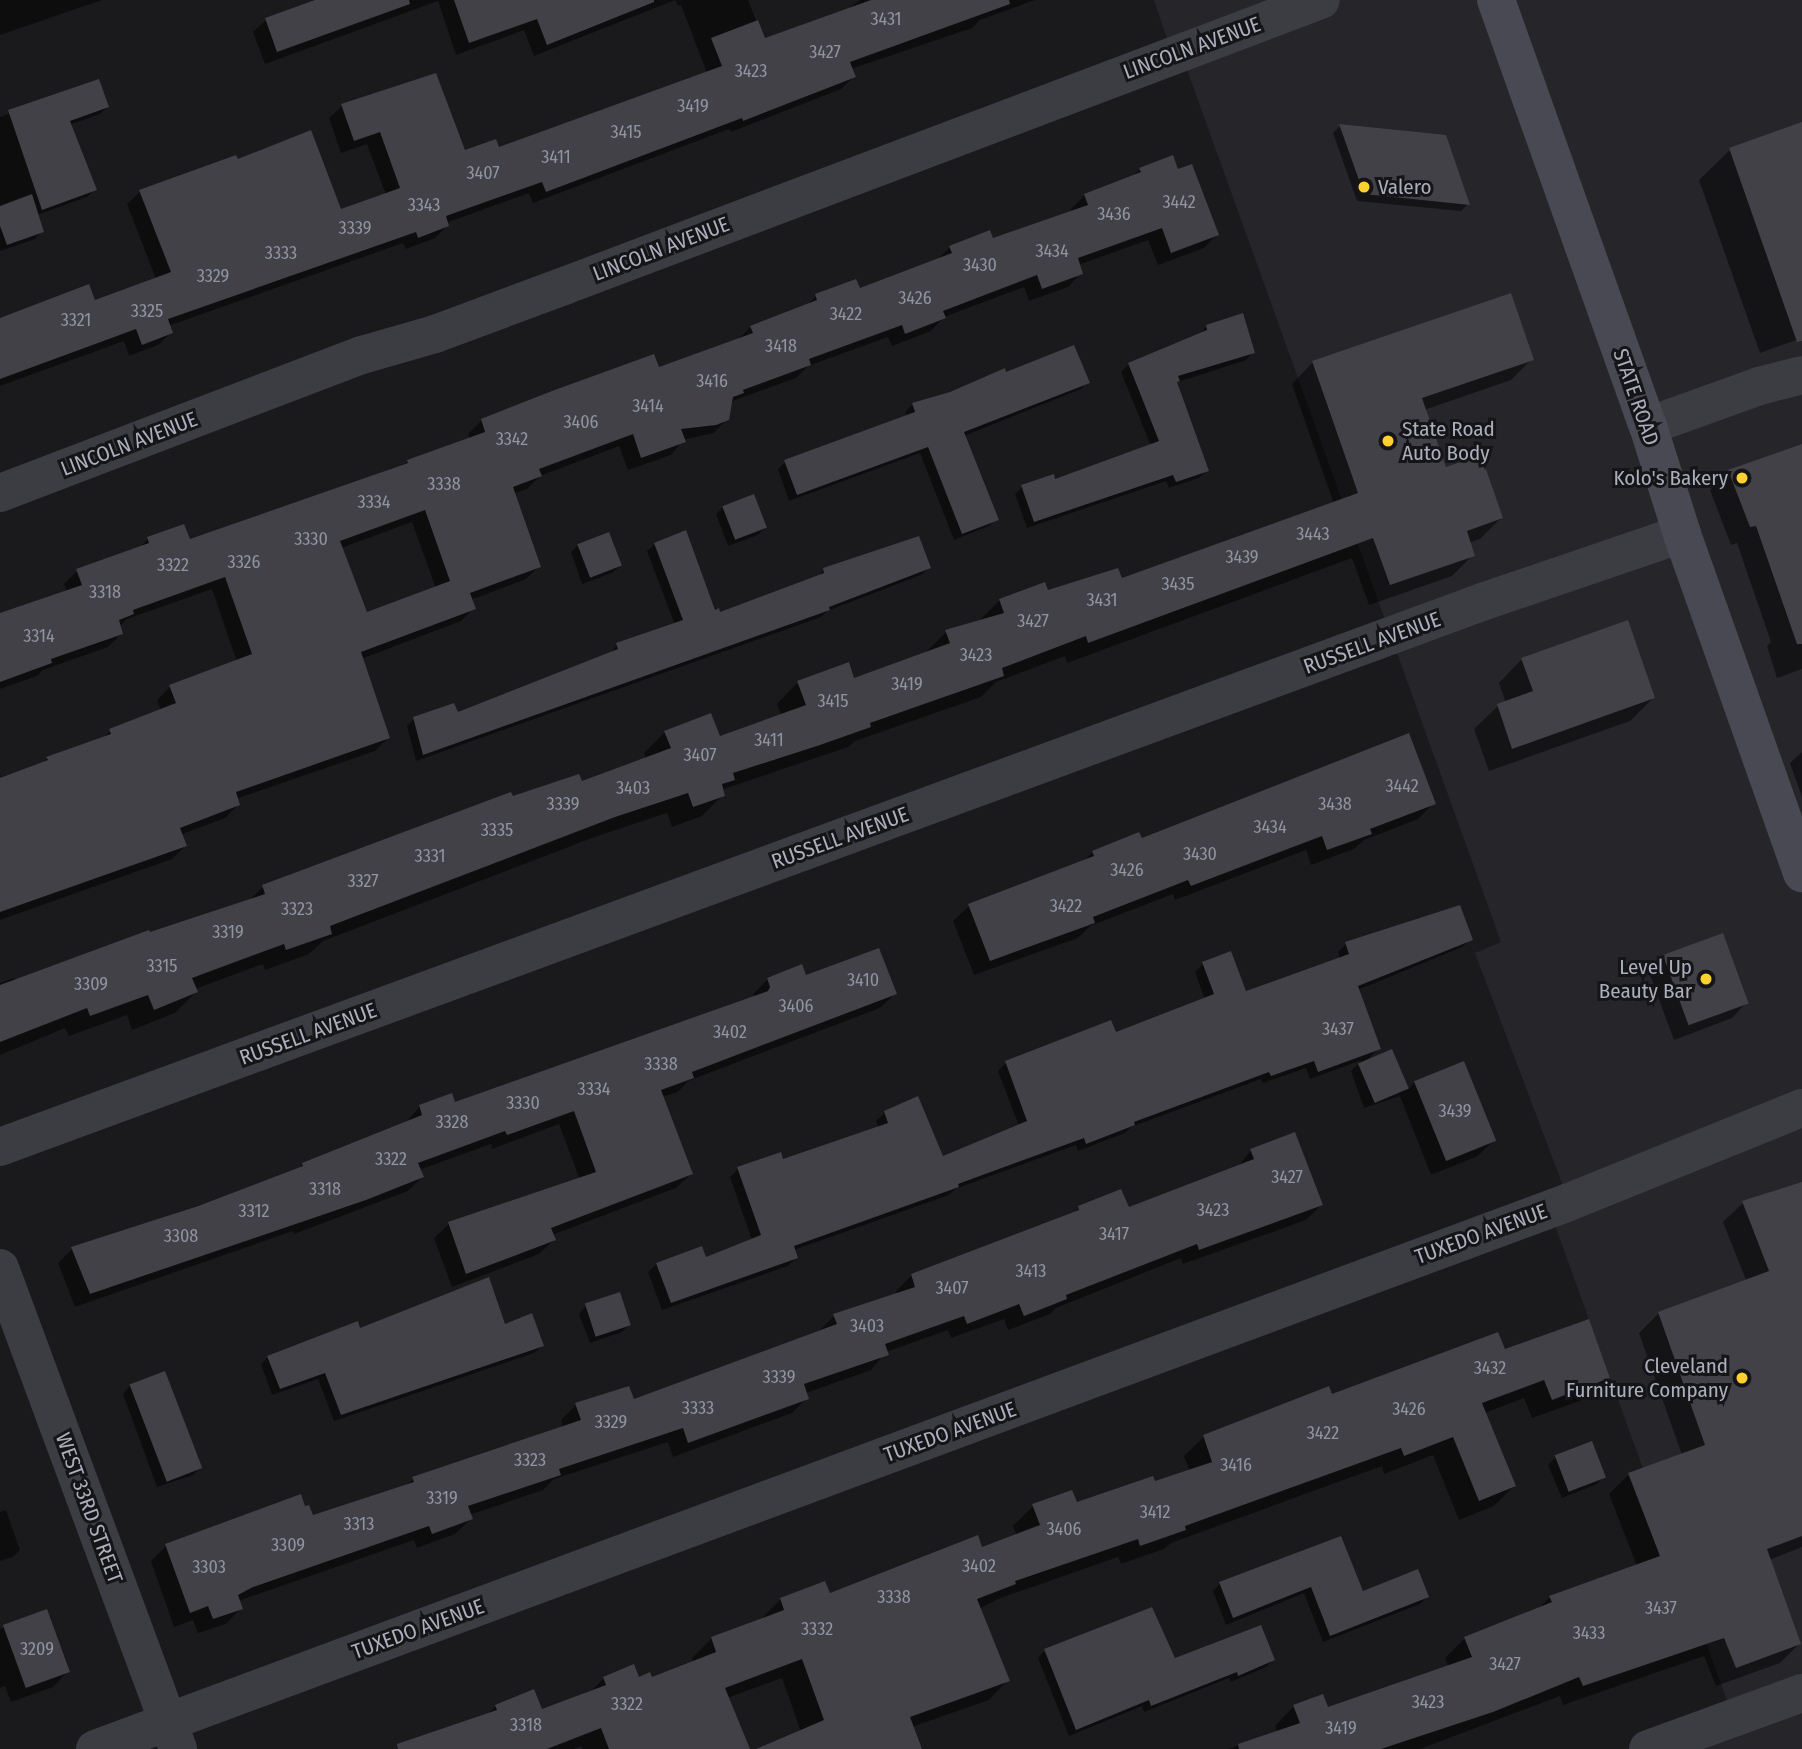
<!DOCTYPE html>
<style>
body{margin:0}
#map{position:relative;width:1802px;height:1749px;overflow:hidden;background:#1a191c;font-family:"Fira Sans Condensed",sans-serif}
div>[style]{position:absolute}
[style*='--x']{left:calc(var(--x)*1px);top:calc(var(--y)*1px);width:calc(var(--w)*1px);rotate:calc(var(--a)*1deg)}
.built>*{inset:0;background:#262529}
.shadow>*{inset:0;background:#0007}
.building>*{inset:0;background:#414147;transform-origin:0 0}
.minor>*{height:38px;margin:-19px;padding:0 19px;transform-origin:19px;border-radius:19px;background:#3c3c43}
.secondary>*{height:38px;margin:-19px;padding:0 19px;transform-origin:19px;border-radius:19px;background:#484952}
.dots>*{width:19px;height:19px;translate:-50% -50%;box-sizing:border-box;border:4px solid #151417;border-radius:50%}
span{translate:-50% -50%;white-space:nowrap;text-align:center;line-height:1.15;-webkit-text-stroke:6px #151417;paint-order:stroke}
.number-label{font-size:18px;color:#9093a0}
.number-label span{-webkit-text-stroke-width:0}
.street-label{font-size:21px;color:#abaebd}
.poi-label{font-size:21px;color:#abaebd}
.left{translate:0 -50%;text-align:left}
.right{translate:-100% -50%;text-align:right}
</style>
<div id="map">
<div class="built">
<div style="clip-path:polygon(1154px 0,1802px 0,1802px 1749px,1690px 1749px,1733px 1717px,1549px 1209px,1569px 1202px,1475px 953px,1501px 942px,1181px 53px,1172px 54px)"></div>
</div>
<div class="shadow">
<div style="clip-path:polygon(0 0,102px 0,0 35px)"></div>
<div style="clip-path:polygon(320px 0,748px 0,764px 41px,845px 11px,860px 0,1035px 0,980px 20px,972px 28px,851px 69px,854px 77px,841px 89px,731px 132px,729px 129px,533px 203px,529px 193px,446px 223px,447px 226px,435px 238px,406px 249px,403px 243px,168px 326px,171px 333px,158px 345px,129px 356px,124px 341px,0 386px,0 319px,94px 302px,156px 279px,127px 204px,140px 192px,237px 161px,340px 211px,386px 195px,367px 144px,341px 153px,329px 118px,342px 106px,464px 152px,498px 149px,707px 73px,681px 5px,678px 6px,675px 0,534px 56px,524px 30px,456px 55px,438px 1px,265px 64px,253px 32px,266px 20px)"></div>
<div style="clip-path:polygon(98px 81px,107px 107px,100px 114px,69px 125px,94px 190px,87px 197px,37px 215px,42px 231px,35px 239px,0 251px,0 117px)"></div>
<div style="clip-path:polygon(1802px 124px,1802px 338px,1760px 353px,1699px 180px,1730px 150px)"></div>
<div style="clip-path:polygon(1340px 126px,1468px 204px,1461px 211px,1357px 201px,1333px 133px)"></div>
<div style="clip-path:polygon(evenodd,1140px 169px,1177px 171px,1217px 234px,1204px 248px,1158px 265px,1148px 240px,1078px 265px,1081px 273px,1068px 287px,1029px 301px,1024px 287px,944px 317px,931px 331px,892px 346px,888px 337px,808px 366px,796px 378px,735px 400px,730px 405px,727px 419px,714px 433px,683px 440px,671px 455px,628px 470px,619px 446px,540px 476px,527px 489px,513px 494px,539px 566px,526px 579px,471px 600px,474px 608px,461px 621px,361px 659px,388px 738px,375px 751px,236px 799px,238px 805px,225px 818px,180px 835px,185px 846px,172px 859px,0 920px,0 780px,41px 765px,47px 758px,102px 739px,110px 731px,161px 711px,157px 700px,170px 687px,237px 662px,212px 589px,127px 619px,119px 627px,121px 634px,108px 647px,43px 670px,37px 676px,0 689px,0 623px,67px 592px,64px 584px,77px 571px,138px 549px,148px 539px,183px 526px,189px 541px,241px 525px,470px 439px,468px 434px,482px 420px,658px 369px,737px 340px,751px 327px,805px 307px,816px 296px,859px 290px,937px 260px,950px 247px,992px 240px,1073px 212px,1071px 209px,1085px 195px,1132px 177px,1140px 169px,412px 522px,436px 589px,366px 615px,341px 548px,412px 522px)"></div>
<div style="clip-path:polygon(1207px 326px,1253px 352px,1246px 360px,1175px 383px,1207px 470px,1199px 478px,1169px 488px,1166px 481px,1027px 528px,1015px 494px,1022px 487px,1054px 481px,1151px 446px,1121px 372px,1129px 364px,1200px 334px)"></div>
<div style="clip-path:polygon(1532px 359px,1511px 380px,1424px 410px,1445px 469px,1501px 518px,1480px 539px,1469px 543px,1473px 555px,1452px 576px,1369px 605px,1352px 558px,1067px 663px,1065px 656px,996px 682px,981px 697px,855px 741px,848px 747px,724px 789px,723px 795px,702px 816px,672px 827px,667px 813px,592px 838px,323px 941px,309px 954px,265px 970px,263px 964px,195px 989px,196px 992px,175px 1013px,132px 1030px,127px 1015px,69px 1036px,65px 1028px,0 1055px,0 983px,14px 978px,16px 981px,248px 901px,263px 887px,512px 798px,581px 783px,646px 759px,644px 753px,665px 732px,719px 738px,781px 714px,777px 704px,798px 682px,853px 680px,924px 654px,946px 632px,978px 622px,1000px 600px,1121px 581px,1334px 504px,1292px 384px,1313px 362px)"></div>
<div style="clip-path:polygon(1005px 374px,1088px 382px,1081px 389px,964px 436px,997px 519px,989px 526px,954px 540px,920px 453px,789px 501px,778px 469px,785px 462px,907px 417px,905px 412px,912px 405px)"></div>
<div style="clip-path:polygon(1802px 446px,1802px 669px,1777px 678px,1767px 646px,1771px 642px,1737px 543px,1731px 545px,1710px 490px,1728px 472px)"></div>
<div style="clip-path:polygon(723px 507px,765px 528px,758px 535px,728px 546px,716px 514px)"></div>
<div style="clip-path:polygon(655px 544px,719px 614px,816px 578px,824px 570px,929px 568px,921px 575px,827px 611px,821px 617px,416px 761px,407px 726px,414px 719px,457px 714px,610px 654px,617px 645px,675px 625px,647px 551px)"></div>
<div style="clip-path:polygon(578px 545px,620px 566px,612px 573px,582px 584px,571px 552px)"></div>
<div style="clip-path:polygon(1522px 659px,1653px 698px,1630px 721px,1489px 771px,1474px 729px,1498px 706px,1506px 703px,1499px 683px)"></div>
<div style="clip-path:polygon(1802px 752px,1802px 797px,1790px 763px)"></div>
<div style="clip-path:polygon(1434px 803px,1418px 819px,1364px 840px,1354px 849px,1311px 865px,1306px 850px,1175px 900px,1173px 894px,1090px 926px,1078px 938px,974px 975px,953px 921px,969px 906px,1083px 862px,1093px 852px,1141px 840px)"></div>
<div style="clip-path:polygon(1471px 939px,1462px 947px,1358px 990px,1379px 1048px,1367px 1060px,1391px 1051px,1407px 1090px,1415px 1082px,1494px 1140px,1478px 1156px,1431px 1175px,1400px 1096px,1364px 1108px,1351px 1071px,1362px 1060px,1310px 1079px,1306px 1068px,1263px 1083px,1261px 1079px,1131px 1127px,1125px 1133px,1078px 1151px,1076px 1145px,955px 1189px,949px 1195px,794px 1250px,796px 1258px,788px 1266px,662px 1310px,648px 1272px,657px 1264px,705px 1260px,752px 1240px,730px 1177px,738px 1169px,780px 1154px,782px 1161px,879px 1128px,876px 1121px,885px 1113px,917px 1098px,942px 1158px,1019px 1126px,998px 1071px,1006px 1063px,1114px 1034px,1205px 1000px,1195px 972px,1203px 964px,1245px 994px,1340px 959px,1338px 952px,1346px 944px)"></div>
<div style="clip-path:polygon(1664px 957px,1747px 1002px,1732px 1018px,1674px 1040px,1649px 972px)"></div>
<div style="clip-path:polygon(805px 978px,895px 994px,880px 1008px,688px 1081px,678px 1092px,662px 1097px,691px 1174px,676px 1188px,552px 1235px,554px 1240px,539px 1254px,452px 1287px,434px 1238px,449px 1224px,580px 1180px,559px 1124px,492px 1149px,491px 1144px,419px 1170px,422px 1177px,408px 1191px,294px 1234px,293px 1231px,75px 1307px,58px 1263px,72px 1249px,297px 1171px,303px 1164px,406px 1123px,419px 1107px,451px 1095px,454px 1104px,755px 998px,753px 994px,768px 979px)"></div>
<div style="clip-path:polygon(1251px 1150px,1321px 1205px,1306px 1220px,1183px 1264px,1181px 1258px,1056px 1308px,1050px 1314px,1008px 1330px,1004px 1319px,951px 1338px,948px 1330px,886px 1352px,871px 1370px,806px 1393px,807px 1398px,792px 1413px,673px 1457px,668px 1442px,554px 1479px,543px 1490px,469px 1515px,471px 1519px,455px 1534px,417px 1548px,414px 1540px,238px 1601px,241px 1608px,226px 1624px,198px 1633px,193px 1620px,174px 1627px,151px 1561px,166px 1546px,304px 1509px,312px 1517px,405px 1487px,413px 1479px,563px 1428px,561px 1420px,576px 1405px,633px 1401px,819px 1331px,834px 1316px,897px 1295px,896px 1291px,912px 1275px,1072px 1215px,1079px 1208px,1128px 1209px,1237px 1168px)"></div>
<div style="clip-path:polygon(1802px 1185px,1802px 1547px,1769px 1560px,1799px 1644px,1780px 1663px,1716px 1686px,1704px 1656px,1563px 1705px,1560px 1696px,1420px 1749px,1228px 1749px,1277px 1732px,1275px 1726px,1294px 1706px,1327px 1710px,1449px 1667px,1445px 1658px,1465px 1638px,1538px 1609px,1550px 1597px,1637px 1566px,1609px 1494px,1629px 1474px,1682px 1455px,1639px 1333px,1659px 1313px,1746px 1280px,1723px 1222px,1743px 1203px)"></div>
<div style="clip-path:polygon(586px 1306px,629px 1325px,622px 1332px,590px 1343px,579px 1314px)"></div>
<div style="clip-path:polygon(504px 1326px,542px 1346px,534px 1353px,334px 1421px,318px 1379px,272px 1395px,261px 1364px,268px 1357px,359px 1331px)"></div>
<div style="clip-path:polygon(1504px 1351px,1608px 1378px,1588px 1398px,1532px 1418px,1524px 1398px,1485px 1413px,1514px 1486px,1494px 1506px,1459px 1520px,1433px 1455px,1384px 1474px,1382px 1466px,1171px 1543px,1164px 1549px,1121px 1564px,1118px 1557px,998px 1599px,979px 1609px,1008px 1680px,989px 1700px,912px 1727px,920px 1749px,760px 1749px,801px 1732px,782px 1678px,727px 1698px,748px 1749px,679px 1749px,670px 1725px,609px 1749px,582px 1749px,581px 1746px,574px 1749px,411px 1749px,487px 1715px,496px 1706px,541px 1712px,588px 1694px,604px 1678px,651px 1679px,694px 1663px,692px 1658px,712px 1638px,761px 1619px,781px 1599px,829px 1596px,981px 1549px,1017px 1536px,1013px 1526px,1033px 1506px,1076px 1504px,1190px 1472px,1184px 1456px,1204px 1437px,1331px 1396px)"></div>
<div style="clip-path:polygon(130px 1386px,200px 1468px,193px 1475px,157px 1487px,123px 1394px)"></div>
<div style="clip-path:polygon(1556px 1457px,1604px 1476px,1597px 1484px,1562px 1498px,1548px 1465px)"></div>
<div style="clip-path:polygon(6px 1510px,20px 1550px,13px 1557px,0 1561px,0 1512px)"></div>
<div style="clip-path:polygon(1340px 1539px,1362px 1593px,1427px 1597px,1420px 1604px,1323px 1642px,1304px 1593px,1226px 1625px,1213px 1591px,1220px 1584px)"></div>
<div style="clip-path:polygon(46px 1611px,68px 1671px,53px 1687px,11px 1702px,5px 1686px,0 1688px,0 1629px)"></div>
<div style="clip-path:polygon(1045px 1650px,1174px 1660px,1273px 1660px,1266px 1667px,1231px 1682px,1229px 1678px,1144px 1712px,1142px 1706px,1069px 1736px,1038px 1658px)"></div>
</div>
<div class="building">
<div style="clip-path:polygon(315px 0,409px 0,410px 4px,277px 52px,265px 18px)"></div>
<div style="clip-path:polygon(454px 0,654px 0,654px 2px,547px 45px,537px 19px,469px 43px)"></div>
<div style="clip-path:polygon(871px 0,1009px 0,1010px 4px,850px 62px,856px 77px,743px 121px,742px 118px,546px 192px,542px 182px,446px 216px,449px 226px,418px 238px,416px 232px,168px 319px,173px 333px,142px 345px,136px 329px,0 379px,0 318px,89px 284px,95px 300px,171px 272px,139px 190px,236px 155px,238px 159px,311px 130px,341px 209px,400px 188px,380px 132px,354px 141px,341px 104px,436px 73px,465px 150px,496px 139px,499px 147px,722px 66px,711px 38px,758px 20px,765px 38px)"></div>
<div style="clip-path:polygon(99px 79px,109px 107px,70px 121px,97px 190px,42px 210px,8px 110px)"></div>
<div style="clip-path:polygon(1802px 122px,1802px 341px,1797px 342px,1729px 148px)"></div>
<div style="clip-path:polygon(1339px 124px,1446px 135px,1470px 205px,1364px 194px)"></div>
<div style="clip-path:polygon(evenodd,1173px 155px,1178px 169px,1192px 164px,1219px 235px,1171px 253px,1162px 228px,1078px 258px,1083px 274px,1042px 289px,1037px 275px,943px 311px,946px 318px,905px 334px,902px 325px,809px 359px,811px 365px,743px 390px,744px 393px,733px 397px,729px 420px,716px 425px,681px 429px,686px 442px,641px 458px,633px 434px,539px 469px,542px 476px,513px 487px,541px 567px,470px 593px,476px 609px,361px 652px,390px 738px,236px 792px,240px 805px,180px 828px,187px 846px,0 912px,0 778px,48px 760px,46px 757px,111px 734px,109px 729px,176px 703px,169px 685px,252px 654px,225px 577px,133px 610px,134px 614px,119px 620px,123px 634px,51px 659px,52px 663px,0 682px,0 613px,82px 585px,76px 569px,149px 543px,147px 537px,184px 524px,190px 539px,408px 463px,407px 460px,485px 432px,481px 419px,552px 391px,654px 354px,659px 367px,753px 333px,750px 326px,817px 300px,815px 294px,856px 279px,860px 288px,952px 253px,949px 246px,990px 230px,993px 238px,1088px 205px,1084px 194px,1141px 172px,1139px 168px,1173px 155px,425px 510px,450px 581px,367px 612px,340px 541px,425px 510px)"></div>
<div style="clip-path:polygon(32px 194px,44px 232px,7px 245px,0 226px,0 206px)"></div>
<div style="clip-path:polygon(1511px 293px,1534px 360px,1422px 398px,1446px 467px,1481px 455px,1503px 518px,1467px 531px,1475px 556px,1390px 585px,1373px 538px,1088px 643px,1086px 636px,1002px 668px,1004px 676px,870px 723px,871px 727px,820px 745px,733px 773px,735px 780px,722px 784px,725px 796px,693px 807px,688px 793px,615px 817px,330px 926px,332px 934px,286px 950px,284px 944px,192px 978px,198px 992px,154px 1010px,148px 995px,90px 1016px,87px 1008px,0 1042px,0 985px,149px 930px,150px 932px,265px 894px,262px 885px,511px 792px,513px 796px,579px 774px,582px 781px,671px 748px,664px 731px,711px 713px,720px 736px,806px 705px,797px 681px,849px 662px,854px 678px,950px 643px,945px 630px,1004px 613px,999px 599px,1045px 582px,1048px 590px,1118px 568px,1122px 578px,1358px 493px,1312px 361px)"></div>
<div style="clip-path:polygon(1243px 313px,1255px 353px,1178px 376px,1180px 381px,1177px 382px,1209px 471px,1176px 482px,1173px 475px,1034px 522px,1021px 485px,1054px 474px,1055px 479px,1159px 441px,1128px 363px,1207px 330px,1206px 325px)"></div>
<div style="clip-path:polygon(1074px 345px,1090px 383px,964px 432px,999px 520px,962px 534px,928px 447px,797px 495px,784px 460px,915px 412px,912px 403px,950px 392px,1005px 368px,1006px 372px)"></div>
<div style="clip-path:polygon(1802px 444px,1802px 644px,1797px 644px,1756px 526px,1750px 527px,1728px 470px)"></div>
<div style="left:754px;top:494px;width:36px;height:34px;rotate:69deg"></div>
<div style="clip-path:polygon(686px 530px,715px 610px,719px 608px,720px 612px,824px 573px,823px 568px,919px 536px,931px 568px,829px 607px,830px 610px,423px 755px,413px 717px,454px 703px,458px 712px,618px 649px,616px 643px,683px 620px,654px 543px)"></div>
<div style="left:609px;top:532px;width:36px;height:34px;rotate:69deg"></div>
<div style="clip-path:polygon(1628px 620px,1655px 698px,1512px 749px,1497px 704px,1533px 691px,1521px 658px)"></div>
<div style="clip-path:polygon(1409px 733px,1436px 804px,1370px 829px,1372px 834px,1327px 850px,1322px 836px,1191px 886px,1188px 880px,1093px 917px,1095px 923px,990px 961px,968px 904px,1094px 856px,1092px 851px,1139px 832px,1142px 838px)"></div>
<div style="clip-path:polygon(1460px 905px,1473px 940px,1358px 986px,1381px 1049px,1318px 1072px,1314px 1061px,1271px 1076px,1269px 1072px,1134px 1122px,1135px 1125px,1086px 1144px,1084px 1138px,958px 1184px,959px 1187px,794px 1246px,798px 1258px,671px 1303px,656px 1263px,702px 1246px,706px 1257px,761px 1235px,737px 1167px,781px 1152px,783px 1159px,888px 1123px,884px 1111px,918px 1096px,943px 1156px,1027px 1121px,1005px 1061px,1111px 1020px,1116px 1032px,1214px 994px,1202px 962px,1231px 951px,1246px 991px,1349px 954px,1345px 942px)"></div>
<div style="left:1723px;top:933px;width:75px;height:64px;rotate:70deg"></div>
<div style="clip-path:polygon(879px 948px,897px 994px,692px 1072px,694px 1078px,661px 1090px,693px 1174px,551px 1228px,556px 1240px,466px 1274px,448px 1222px,596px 1172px,574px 1111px,507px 1135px,505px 1131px,418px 1163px,424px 1177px,366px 1200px,90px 1294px,71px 1247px,198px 1206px,303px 1166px,302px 1163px,422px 1115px,419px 1105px,452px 1093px,455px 1102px,768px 991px,770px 987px,767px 978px,802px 964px,806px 975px)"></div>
<div style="left:1392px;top:1049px;width:43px;height:37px;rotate:67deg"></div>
<div style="left:1464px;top:1061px;width:86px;height:54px;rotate:68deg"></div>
<div style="clip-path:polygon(1295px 1132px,1323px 1205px,1199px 1250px,1197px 1244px,1066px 1295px,1067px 1299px,1024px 1316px,1019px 1304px,967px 1324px,964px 1316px,885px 1344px,889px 1355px,804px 1384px,809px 1399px,688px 1443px,683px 1428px,559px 1469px,561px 1475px,468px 1506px,473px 1519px,432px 1534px,429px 1526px,253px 1587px,238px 1595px,243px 1609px,213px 1619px,208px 1606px,190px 1613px,165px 1544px,301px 1494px,305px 1506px,309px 1505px,313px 1515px,414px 1482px,412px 1477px,581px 1420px,575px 1403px,629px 1386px,634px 1399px,837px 1324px,833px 1314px,915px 1287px,911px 1274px,1079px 1210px,1078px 1206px,1121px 1189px,1129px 1207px,1254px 1159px,1250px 1149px)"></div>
<div style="clip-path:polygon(1802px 1182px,1802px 1536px,1767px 1549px,1801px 1644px,1736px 1668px,1724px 1638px,1583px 1686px,1579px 1677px,1493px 1712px,1381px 1749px,1239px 1749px,1238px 1744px,1300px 1723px,1293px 1705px,1323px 1694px,1328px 1707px,1472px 1657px,1464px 1637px,1552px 1602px,1549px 1596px,1660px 1556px,1628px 1473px,1705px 1445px,1658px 1312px,1769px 1271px,1742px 1201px)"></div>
<div style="clip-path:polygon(489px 1277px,505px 1324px,532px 1313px,544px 1346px,341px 1415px,325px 1373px,280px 1389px,267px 1356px,358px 1321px,360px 1328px)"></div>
<div style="left:620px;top:1292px;width:35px;height:37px;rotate:72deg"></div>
<div style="clip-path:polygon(1589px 1319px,1610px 1378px,1552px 1400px,1544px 1380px,1482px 1403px,1516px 1486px,1479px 1501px,1453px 1437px,1404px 1456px,1401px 1448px,1185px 1526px,1186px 1530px,1140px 1546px,1138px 1539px,1015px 1581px,1016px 1584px,977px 1599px,1010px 1681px,910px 1717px,922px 1749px,756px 1749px,824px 1720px,802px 1659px,725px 1688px,750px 1749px,609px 1749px,601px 1728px,547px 1749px,398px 1749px,397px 1744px,497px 1710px,495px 1705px,534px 1689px,542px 1709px,606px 1685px,603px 1677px,634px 1664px,639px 1677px,650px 1672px,652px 1677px,716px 1652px,711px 1637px,784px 1610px,780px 1598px,825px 1581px,830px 1593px,978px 1535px,982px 1547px,1040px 1525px,1032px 1504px,1072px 1490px,1077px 1502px,1153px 1476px,1155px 1481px,1212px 1462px,1203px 1435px,1329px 1386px,1332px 1394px,1498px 1332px,1505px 1349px)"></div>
<div style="left:165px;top:1371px;width:104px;height:38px;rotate:69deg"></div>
<div style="left:1592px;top:1441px;width:39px;height:40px;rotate:69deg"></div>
<div style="clip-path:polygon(1341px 1536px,1363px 1591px,1418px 1569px,1429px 1597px,1330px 1636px,1311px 1587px,1233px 1618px,1219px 1582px)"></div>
<div style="clip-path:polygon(1152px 1607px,1175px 1658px,1261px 1625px,1275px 1660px,1238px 1676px,1237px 1672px,1151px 1706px,1149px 1700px,1076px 1730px,1044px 1649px)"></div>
<div style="left:47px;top:1609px;width:67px;height:47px;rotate:70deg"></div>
</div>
<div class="minor">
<div style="--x:1648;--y:426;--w:118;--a:-19.8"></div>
<div style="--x:1759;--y:386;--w:44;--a:-14.3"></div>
<div style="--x:0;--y:493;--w:387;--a:-20.9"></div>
<div style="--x:362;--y:355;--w:76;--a:-16"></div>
<div style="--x:435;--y:334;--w:138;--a:-20.4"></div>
<div style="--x:564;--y:286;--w:809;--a:-20.7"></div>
<div style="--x:0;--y:1147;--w:1579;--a:-20.19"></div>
<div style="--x:1482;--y:602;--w:211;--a:-18.8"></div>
<div style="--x:0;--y:1268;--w:513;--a:69.69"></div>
<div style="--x:95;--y:1749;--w:1572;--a:-20.36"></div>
<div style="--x:1569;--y:1202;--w:251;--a:-22"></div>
<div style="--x:1648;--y:1749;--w:164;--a:-20"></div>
</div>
<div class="secondary">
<div style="--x:1496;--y:0;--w:452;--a:70.4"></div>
<div style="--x:1648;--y:426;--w:113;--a:72.5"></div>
<div style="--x:1682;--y:534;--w:360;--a:70.5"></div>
</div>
<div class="dots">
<div style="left:1364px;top:187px;background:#ffd12e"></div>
<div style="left:1388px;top:441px;background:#ffd12e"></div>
<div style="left:1742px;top:478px;background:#ffd12e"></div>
<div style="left:1706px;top:979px;background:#ffd12e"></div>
<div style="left:1742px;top:1378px;background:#ffd12e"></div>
</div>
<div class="number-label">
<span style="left:886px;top:19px">3431</span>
<span style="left:825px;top:52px">3427</span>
<span style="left:751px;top:71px">3423</span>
<span style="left:693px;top:106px">3419</span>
<span style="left:626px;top:132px">3415</span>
<span style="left:556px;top:157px">3411</span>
<span style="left:483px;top:173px">3407</span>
<span style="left:1179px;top:202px">3442</span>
<span style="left:424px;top:205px">3343</span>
<span style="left:1114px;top:214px">3436</span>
<span style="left:355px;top:228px">3339</span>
<span style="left:1052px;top:251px">3434</span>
<span style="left:281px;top:253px">3333</span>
<span style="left:980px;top:265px">3430</span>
<span style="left:213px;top:276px">3329</span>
<span style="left:915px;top:298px">3426</span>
<span style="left:147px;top:311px">3325</span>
<span style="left:846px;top:314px">3422</span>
<span style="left:76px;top:320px">3321</span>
<span style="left:781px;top:346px">3418</span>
<span style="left:712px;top:381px">3416</span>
<span style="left:648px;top:406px">3414</span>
<span style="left:581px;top:422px">3406</span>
<span style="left:512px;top:439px">3342</span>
<span style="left:444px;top:484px">3338</span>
<span style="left:374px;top:502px">3334</span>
<span style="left:1313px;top:534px">3443</span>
<span style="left:311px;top:539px">3330</span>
<span style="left:1242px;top:557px">3439</span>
<span style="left:244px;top:562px">3326</span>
<span style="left:173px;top:565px">3322</span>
<span style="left:1178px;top:584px">3435</span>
<span style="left:105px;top:592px">3318</span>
<span style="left:1102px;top:600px">3431</span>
<span style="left:1033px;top:621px">3427</span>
<span style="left:39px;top:636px">3314</span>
<span style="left:976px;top:655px">3423</span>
<span style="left:907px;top:684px">3419</span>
<span style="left:833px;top:701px">3415</span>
<span style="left:769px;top:740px">3411</span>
<span style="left:700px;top:755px">3407</span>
<span style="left:1402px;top:786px">3442</span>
<span style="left:633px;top:788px">3403</span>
<span style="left:563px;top:804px">3339</span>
<span style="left:1335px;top:804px">3438</span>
<span style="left:1270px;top:827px">3434</span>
<span style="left:497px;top:830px">3335</span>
<span style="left:1200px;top:854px">3430</span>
<span style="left:430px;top:856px">3331</span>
<span style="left:1127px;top:870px">3426</span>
<span style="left:363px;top:881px">3327</span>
<span style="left:1066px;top:906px">3422</span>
<span style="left:297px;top:909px">3323</span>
<span style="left:228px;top:932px">3319</span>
<span style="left:162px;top:966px">3315</span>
<span style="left:863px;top:980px">3410</span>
<span style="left:91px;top:984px">3309</span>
<span style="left:796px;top:1006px">3406</span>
<span style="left:1338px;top:1029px">3437</span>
<span style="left:730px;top:1032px">3402</span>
<span style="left:661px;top:1064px">3338</span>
<span style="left:594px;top:1089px">3334</span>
<span style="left:523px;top:1103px">3330</span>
<span style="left:1455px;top:1111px">3439</span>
<span style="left:452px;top:1122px">3328</span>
<span style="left:391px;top:1159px">3322</span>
<span style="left:1287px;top:1177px">3427</span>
<span style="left:325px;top:1189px">3318</span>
<span style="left:1213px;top:1210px">3423</span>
<span style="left:254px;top:1211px">3312</span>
<span style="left:1114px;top:1234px">3417</span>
<span style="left:181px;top:1236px">3308</span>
<span style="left:1031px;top:1271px">3413</span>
<span style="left:952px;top:1288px">3407</span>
<span style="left:867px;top:1326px">3403</span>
<span style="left:1490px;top:1368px">3432</span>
<span style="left:779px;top:1377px">3339</span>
<span style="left:698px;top:1408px">3333</span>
<span style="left:1409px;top:1409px">3426</span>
<span style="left:611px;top:1422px">3329</span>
<span style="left:1323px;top:1433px">3422</span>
<span style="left:530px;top:1460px">3323</span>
<span style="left:1236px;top:1465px">3416</span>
<span style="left:442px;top:1498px">3319</span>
<span style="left:1155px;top:1512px">3412</span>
<span style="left:359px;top:1524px">3313</span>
<span style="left:1064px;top:1529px">3406</span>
<span style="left:288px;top:1545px">3309</span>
<span style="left:979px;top:1566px">3402</span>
<span style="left:209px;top:1567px">3303</span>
<span style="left:894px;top:1597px">3338</span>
<span style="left:1661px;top:1608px">3437</span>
<span style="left:817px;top:1629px">3332</span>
<span style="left:1589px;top:1633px">3433</span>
<span style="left:37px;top:1649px">3209</span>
<span style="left:1505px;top:1664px">3427</span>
<span style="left:1428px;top:1702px">3423</span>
<span style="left:627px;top:1704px">3322</span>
<span style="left:526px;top:1725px">3318</span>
<span style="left:1341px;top:1728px">3419</span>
</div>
<div class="street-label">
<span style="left:1192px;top:48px;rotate:-20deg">LINCOLN AVENUE</span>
<span style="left:661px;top:249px;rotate:-21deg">LINCOLN AVENUE</span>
<span style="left:1636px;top:397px;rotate:71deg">STATE ROAD</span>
<span style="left:129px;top:444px;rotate:-21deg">LINCOLN AVENUE</span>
<span style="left:1372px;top:643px;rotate:-20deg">RUSSELL AVENUE</span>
<span style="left:840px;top:838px;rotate:-20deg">RUSSELL AVENUE</span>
<span style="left:308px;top:1034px;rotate:-20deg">RUSSELL AVENUE</span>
<span style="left:1481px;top:1234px;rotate:-20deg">TUXEDO AVENUE</span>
<span style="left:950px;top:1432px;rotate:-20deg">TUXEDO AVENUE</span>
<span style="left:89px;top:1508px;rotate:70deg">WEST 33RD STREET</span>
<span style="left:418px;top:1629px;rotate:-20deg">TUXEDO AVENUE</span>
</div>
<div class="poi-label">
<span class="left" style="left:1378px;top:187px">Valero</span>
<span class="left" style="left:1402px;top:441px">State Road<br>Auto Body</span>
<span class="right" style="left:1728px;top:478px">Kolo's Bakery</span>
<span class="right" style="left:1692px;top:979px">Level Up<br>Beauty Bar</span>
<span class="right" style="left:1728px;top:1378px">Cleveland<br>Furniture Company</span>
</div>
</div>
